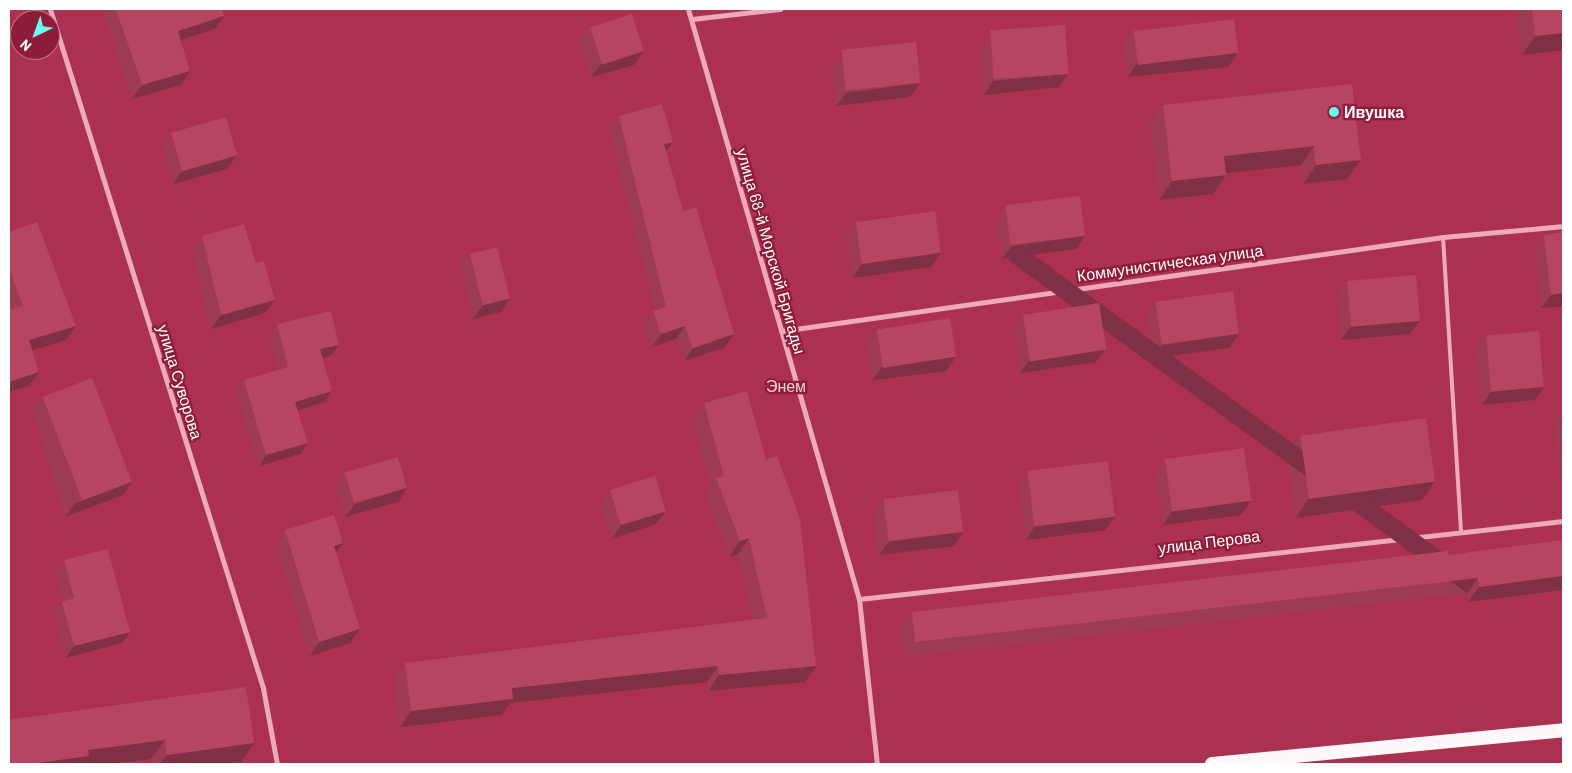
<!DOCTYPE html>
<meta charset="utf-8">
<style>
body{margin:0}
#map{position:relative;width:1572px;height:773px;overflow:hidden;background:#8e1c38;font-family:Barlow,sans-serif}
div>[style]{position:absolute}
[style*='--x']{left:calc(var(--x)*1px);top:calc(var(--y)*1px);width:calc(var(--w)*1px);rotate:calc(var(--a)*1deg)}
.green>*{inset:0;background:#ac3050}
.service>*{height:4px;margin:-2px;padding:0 2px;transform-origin:2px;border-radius:2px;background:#edaabb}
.minor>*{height:5px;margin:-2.5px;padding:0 2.5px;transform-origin:2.5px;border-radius:2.5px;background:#edaabb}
.trunk>*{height:14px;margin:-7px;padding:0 7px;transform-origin:7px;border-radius:7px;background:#fff8f9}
.wall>*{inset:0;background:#9d3b53}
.shaded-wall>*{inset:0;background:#7f3044;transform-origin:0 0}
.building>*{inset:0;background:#b64561;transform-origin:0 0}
.dots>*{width:14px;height:14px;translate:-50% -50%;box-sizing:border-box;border:2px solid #8e1c38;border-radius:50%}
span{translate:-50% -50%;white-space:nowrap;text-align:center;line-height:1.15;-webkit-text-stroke:4.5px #8e1c38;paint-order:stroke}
.poi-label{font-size:16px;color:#fff;font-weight:700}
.left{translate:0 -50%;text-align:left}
.street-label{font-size:16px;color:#fff}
.park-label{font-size:16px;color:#fad0db}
.frame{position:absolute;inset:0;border:10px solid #fff;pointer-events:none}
.north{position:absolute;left:10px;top:10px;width:50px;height:50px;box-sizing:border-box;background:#8e1c38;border:1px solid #b78;border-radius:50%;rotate:222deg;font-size:14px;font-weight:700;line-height:20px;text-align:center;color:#fff}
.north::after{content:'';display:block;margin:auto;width:18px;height:22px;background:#68fdef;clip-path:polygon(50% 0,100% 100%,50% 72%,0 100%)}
</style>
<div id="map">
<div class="green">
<div style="clip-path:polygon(evenodd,9px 9px,1563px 9px,1563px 764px,9px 764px,9px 9px,20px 20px,50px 20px,50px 50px,20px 50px,20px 20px)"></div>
</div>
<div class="service">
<div style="--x:1443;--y:237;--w:295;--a:86.5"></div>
</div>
<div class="minor">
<div style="--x:50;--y:9;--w:712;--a:72.58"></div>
<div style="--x:263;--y:688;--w:77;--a:79.6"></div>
<div style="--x:688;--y:9;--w:614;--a:73.84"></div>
<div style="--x:859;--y:599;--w:166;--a:83.8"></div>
<div style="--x:692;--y:19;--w:89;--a:-6.5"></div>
<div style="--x:781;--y:331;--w:669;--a:-8.08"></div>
<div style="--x:1443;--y:237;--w:121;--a:-5.2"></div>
<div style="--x:859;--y:599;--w:708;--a:-6.32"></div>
</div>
<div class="trunk">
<div style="--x:1212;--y:764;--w:353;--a:-5.5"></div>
</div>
<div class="wall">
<div style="clip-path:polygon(105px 9px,222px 9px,224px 16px,215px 29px,181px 40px,190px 71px,181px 85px,132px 99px,103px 11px)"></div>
<div style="clip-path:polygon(1516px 9px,1563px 9px,1522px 55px)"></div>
<div style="clip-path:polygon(590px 26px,634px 65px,591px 77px,580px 40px)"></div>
<div style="clip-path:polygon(1133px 28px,1228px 67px,1128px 77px,1124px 42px)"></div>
<div style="clip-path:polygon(991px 34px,1059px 87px,984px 95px,982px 48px)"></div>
<div style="clip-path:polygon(842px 54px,910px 97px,836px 106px,832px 67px)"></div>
<div style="clip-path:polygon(1352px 84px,1347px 179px,1303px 184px,1301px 165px,1226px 173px,1226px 175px,1213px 194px,1159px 200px,1150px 124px,1163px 105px)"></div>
<div style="clip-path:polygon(619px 116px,673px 142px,666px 151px,683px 211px,734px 334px,725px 347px,684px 361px,676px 339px,652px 347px,644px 324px,653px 311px,655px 310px,609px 129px)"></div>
<div style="clip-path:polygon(171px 133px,227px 169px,173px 184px,162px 146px)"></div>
<div style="clip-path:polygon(1006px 206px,1085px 236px,1076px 249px,1002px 259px,997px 220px)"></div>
<div style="clip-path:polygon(856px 222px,931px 267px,852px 278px,846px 235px)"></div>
<div style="clip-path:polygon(9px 232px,66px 340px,32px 350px,39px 372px,29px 386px,9px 392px,9px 310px,10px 310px,9px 307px)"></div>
<div style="clip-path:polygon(1563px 232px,1563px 306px,1541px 308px,1535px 248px,1544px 235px)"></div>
<div style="clip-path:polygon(202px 236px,256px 263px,275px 300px,265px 313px,211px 329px,192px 250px)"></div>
<div style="clip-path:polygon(470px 253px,510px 298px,501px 312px,473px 319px,461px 267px)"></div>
<div style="clip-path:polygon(1347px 280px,1410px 334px,1341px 340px,1337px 294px)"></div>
<div style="clip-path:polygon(1156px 301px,1239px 334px,1229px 348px,1154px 358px,1147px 315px)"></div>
<div style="clip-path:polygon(1023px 314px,1096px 362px,1020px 373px,1014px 327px)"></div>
<div style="clip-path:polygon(277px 324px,339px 345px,331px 356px,322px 358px,325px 402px,298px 410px,300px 454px,259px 466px,236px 391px,244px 380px,278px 370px,269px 335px)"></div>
<div style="clip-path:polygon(877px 327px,946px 371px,873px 380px,868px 341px)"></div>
<div style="clip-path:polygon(1486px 336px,1544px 387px,1535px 400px,1482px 405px,1476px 350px)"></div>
<div style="clip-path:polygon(42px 396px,132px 482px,123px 495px,65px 517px,32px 410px)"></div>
<div style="clip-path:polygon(704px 403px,805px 682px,708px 691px,707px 682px,510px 703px,502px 715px,400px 727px,394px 679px,405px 663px,753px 620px,738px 554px,729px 557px,705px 494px,711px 486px,693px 419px)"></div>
<div style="clip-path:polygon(1563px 411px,1563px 483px,1561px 483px,1554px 424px)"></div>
<div style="clip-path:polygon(1300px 435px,1422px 500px,1296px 518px,1287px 455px)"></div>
<div style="clip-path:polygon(1165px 459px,1241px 515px,1163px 525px,1156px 472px)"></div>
<div style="clip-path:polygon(1028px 471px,1115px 517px,1105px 530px,1026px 540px,1019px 485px)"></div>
<div style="clip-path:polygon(345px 472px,407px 488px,398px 502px,345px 517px,336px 486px)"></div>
<div style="clip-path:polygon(610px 490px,666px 511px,656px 524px,612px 539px,600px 504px)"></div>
<div style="clip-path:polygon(884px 499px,954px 546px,879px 555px,874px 513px)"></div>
<div style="clip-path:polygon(285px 530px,343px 543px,336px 553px,350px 643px,310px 656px,276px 544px)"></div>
<div style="clip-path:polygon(1563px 540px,1563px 590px,1468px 602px,1467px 593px,905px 657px,901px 627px,912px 612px,1449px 555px)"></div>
<div style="clip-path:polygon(64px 560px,122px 643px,66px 658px,54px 613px,63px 601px,55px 572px)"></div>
<div style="clip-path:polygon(9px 720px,254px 743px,241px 762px,227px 764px,152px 764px,151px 759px)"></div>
</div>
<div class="shaded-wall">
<div style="clip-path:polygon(224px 16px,215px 29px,168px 44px,178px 31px)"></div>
<div style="clip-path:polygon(1563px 33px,1563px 50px,1522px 55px,1535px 36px)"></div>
<div style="clip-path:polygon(644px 51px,634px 65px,591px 77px,601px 64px)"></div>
<div style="clip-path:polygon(1238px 53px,1228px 67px,1128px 77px,1137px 63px)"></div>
<div style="clip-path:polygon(190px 71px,181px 85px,132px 99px,142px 85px)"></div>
<div style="clip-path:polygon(1068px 74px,1059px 87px,984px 95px,993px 81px)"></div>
<div style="clip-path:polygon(920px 83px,910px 97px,836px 106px,846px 93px)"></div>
<div style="clip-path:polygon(673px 142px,663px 155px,664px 144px)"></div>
<div style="clip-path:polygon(1314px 146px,1301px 165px,1211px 175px,1224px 156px)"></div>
<div style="clip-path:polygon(237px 155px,227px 169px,173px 184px,182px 171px)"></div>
<div style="clip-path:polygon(1361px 160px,1347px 179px,1303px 184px,1316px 165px)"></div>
<div style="clip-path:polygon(1226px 175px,1213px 194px,1159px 200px,1172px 181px)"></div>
<div style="clip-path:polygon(1085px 236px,1076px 249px,1002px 259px,1012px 246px)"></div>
<div style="clip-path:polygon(941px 253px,931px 267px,852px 278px,862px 264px)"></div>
<div style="clip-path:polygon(1563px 293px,1563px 306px,1541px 308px,1551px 295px)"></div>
<div style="clip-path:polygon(510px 298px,501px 312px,473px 319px,483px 305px)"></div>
<div style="clip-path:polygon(275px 300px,265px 313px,211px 329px,221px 315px)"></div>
<div style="clip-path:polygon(1420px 321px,1410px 334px,1341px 340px,1351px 326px)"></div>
<div style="clip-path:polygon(76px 326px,66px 340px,20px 354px,29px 340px)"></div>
<div style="clip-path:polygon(685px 326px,676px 339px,652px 347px,661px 334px)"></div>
<div style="clip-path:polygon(734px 334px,725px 347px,684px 361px,693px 348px)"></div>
<div style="clip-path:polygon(1239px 334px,1229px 348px,1154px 358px,1163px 345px)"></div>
<div style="clip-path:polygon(339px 345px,331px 356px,312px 360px,320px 349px)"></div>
<div style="clip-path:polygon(1106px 349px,1096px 362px,1020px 373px,1030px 359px)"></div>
<div style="clip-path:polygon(956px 357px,946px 371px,873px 380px,882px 366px)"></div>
<div style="clip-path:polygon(39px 372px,29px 386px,9px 392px,9px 382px)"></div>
<div style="clip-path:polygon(1544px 387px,1535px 400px,1482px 405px,1491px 392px)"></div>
<div style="clip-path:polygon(332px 391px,325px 402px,288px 413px,295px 402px)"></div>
<div style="clip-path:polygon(308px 443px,300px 454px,259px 466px,266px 455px)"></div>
<div style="clip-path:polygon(1435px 481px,1422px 500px,1296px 518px,1309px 498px)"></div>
<div style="clip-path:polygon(132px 482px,123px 495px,65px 517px,75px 503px)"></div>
<div style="clip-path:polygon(407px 488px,398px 502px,345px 517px,355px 504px)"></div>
<div style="clip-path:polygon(1251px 501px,1241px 515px,1163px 525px,1172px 511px)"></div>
<div style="clip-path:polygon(666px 511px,656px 524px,612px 539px,621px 525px)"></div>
<div style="clip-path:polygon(1115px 517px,1105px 530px,1026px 540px,1035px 526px)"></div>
<div style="clip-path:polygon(963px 532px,954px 546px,879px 555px,889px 542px)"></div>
<div style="clip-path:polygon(749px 538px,738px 554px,729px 557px,740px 541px)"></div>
<div style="clip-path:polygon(343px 543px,333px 557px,334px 546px)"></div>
<div style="clip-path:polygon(1563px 576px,1563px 590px,1468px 602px,1479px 587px)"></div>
<div style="left:1478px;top:578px;width:19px;height:567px;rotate:126deg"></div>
<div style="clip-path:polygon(360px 629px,350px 643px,310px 656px,319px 642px)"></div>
<div style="clip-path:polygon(130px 632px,122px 643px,66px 658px,74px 646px)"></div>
<div style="clip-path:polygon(718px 666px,707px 682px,510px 703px,502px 715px,400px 727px,411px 711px,512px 688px)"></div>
<div style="clip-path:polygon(816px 666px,805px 682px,708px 691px,719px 675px)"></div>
<div style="clip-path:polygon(165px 740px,151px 759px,112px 764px,30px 764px,88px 750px)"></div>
<div style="clip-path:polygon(254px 743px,241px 762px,227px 764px,160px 764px,167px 755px)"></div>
</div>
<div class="building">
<div style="clip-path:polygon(116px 9px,222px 9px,224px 16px,178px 31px,190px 71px,142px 85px)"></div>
<div style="clip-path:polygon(1532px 9px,1563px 9px,1563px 33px,1535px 36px)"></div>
<div style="left:632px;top:14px;width:39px;height:44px;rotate:72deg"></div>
<div style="left:1234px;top:19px;width:34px;height:101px;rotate:83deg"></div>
<div style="left:1065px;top:25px;width:49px;height:75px;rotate:86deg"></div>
<div style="left:916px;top:42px;width:41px;height:75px;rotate:84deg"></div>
<div style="clip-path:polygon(1352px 84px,1361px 160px,1316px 165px,1314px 146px,1224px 156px,1226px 175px,1172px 181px,1163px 105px)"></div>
<div style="clip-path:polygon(662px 104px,673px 142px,664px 144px,683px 211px,696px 207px,734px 334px,693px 348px,685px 326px,661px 334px,653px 311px,666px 307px,619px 116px)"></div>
<div style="left:226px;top:117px;width:40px;height:57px;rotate:74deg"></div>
<div style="left:1080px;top:196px;width:40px;height:75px;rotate:83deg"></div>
<div style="left:935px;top:211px;width:42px;height:80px;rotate:82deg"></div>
<div style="clip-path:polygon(37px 222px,76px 326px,29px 340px,39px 372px,9px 382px,9px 310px,23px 306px,9px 267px,9px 232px)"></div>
<div style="clip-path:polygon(244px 224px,256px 263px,264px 261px,275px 300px,221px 315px,202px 236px)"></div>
<div style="clip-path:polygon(1563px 232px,1563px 293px,1551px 295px,1544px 235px)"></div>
<div style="left:497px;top:247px;width:53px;height:28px;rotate:76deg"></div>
<div style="left:1416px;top:275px;width:46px;height:69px;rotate:85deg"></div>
<div style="left:1233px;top:291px;width:43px;height:78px;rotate:82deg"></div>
<div style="left:1099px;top:303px;width:47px;height:77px;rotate:81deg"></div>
<div style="clip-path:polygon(331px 311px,339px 345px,320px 349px,332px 391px,295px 402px,308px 443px,266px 455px,244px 380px,288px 367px,277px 324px)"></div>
<div style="left:950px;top:318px;width:39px;height:74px;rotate:81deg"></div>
<div style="left:1539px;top:331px;width:56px;height:53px;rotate:85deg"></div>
<div style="left:92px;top:378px;width:111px;height:53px;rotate:69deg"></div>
<div style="clip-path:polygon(747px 391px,766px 460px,777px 456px,800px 519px,816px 666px,719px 675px,718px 666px,512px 688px,513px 699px,411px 711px,405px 663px,767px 618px,749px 538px,740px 541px,716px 478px,724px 476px,704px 403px)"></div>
<div style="left:1426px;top:418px;width:64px;height:127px;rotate:82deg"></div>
<div style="left:1244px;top:448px;width:53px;height:80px;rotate:82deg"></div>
<div style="left:398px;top:457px;width:32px;height:55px;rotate:74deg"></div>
<div style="left:1108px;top:461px;width:56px;height:81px;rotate:83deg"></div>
<div style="left:655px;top:476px;width:37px;height:47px;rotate:73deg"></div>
<div style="left:958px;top:490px;width:42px;height:75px;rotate:83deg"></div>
<div style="clip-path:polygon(334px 515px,343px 543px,334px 546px,360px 629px,319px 642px,285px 530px)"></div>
<div style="clip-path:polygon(1563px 540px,1563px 576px,1479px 587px,1478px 578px,915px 642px,912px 612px,1448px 551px,1449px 555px)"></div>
<div style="clip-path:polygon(108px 549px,130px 632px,74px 646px,62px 602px,74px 598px,64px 560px)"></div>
<div style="clip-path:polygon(246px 687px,254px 743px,167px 755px,165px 740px,88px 750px,89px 756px,30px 764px,9px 764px,9px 720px)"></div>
</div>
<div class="dots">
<div style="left:1334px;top:112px;background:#68fdef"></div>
</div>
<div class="poi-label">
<span class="left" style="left:1344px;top:112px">Ивушка</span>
</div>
<div class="street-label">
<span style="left:771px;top:251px;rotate:74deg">улица 68-й Морской Бригады</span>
<span style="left:1170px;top:263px;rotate:-8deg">Коммунистическая улица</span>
<span style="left:180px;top:382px;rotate:73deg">улица Суворова</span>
<span style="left:1209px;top:542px;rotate:-7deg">улица Перова</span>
</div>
<div class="park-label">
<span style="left:786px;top:386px">Энем</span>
</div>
<div class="frame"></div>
<div class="north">N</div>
</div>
